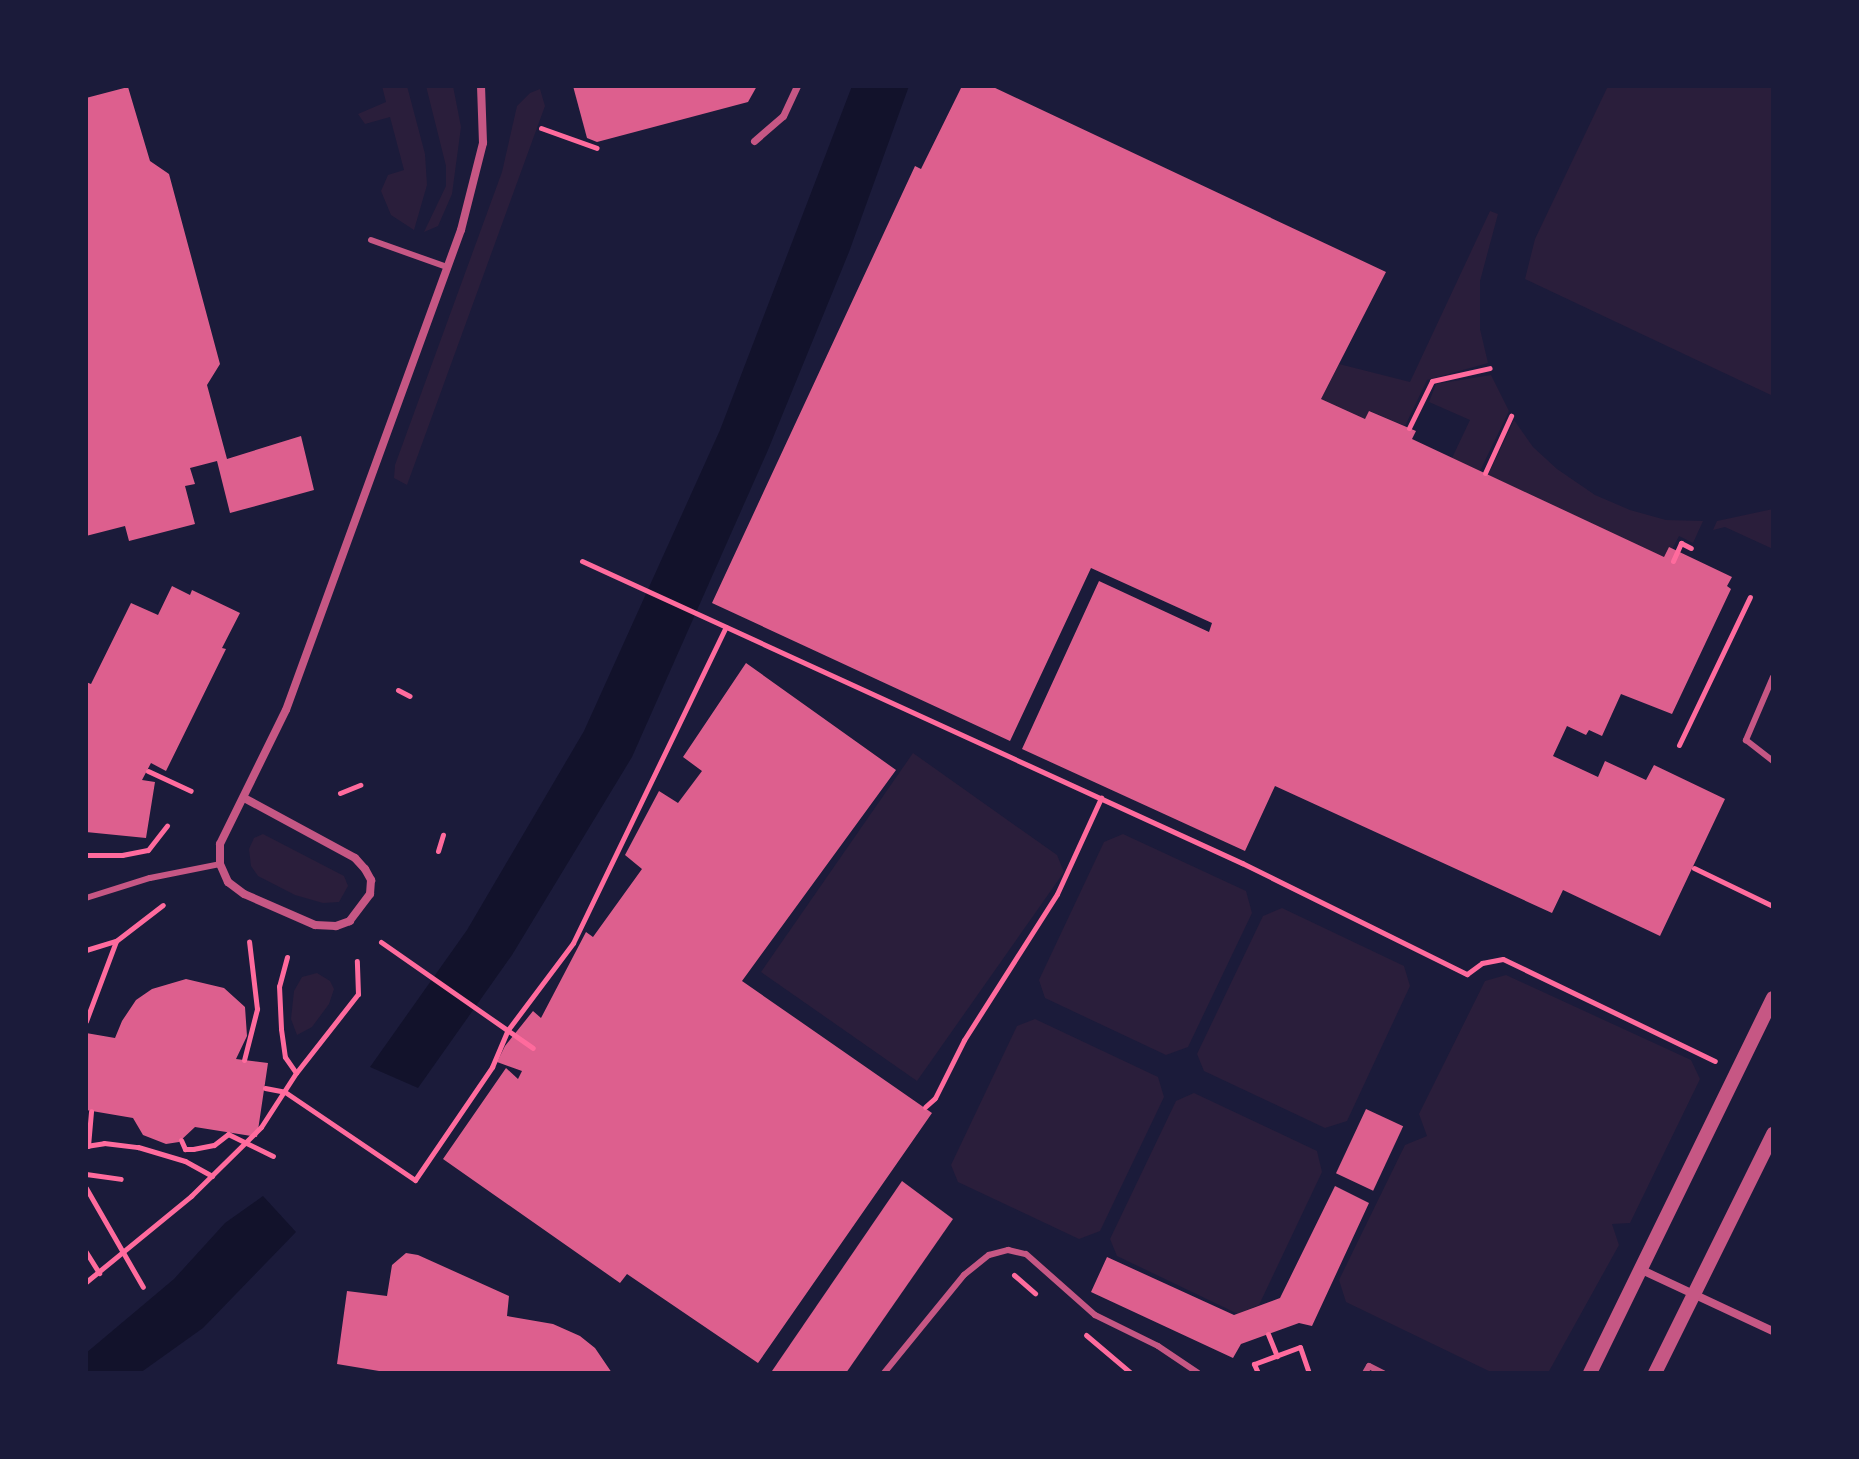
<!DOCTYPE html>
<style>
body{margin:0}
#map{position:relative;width:1859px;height:1459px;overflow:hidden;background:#1b1b3a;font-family:"Exo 2",sans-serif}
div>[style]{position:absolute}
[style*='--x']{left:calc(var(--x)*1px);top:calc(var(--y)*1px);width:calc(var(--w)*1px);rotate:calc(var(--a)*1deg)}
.green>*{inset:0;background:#2a1e3b}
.water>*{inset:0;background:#12122b}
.building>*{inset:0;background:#dd5f8e;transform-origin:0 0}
.path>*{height:5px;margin:-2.5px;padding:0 2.5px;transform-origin:2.5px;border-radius:2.5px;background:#ff6b9d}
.service>*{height:6px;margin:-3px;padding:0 3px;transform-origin:3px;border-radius:3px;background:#c65784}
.pedestrian>*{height:7px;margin:-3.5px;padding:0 3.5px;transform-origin:3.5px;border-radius:3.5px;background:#c65784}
.minor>*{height:8px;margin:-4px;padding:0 4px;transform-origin:4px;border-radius:4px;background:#c65784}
.tertiary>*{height:14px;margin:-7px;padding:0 7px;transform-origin:7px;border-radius:7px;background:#c65784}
span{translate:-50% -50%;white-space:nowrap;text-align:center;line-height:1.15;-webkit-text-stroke:7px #1b1b3a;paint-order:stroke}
.frame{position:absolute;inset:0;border:88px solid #1b1b3a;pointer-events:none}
</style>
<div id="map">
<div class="green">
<div style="clip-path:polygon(382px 86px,407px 86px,425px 154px,427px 185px,414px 230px,391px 215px,381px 191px,388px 175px,404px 170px,390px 117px,365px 124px,358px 114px,386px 102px)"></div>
<div style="clip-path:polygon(426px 86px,453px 86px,461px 127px,452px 194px,438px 226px,424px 232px,446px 186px,446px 166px)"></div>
<div style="clip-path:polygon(1608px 86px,1773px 86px,1773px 396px,1525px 279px,1535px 239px)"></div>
<div style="clip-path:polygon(540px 89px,545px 106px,407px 485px,394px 478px,395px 465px,502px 172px,517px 106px,530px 93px)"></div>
<div style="clip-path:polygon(1490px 211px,1498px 214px,1480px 281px,1480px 329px,1488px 363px,1427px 380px,1405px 426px,1370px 411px,1365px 419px,1321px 399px,1339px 364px,1410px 382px)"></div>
<div style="clip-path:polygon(1491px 375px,1509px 411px,1480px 471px,1452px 458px,1470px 420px,1429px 402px,1436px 384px)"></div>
<div style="clip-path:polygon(1514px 420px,1533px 447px,1557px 469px,1595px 495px,1630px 510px,1666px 520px,1703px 521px,1693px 543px,1679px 536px,1667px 559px,1488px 475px)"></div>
<div style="clip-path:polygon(1773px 509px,1773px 549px,1725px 527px,1713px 530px,1717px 521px)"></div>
<div style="clip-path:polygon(913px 753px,1057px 855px,1064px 872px,917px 1081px,761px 972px)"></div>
<div style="clip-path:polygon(263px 834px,344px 876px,348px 886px,339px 902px,323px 903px,295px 895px,258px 876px,251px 866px,249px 849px,254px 838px)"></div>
<div style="clip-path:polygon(1123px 834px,1246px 891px,1252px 913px,1188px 1047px,1166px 1055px,1045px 998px,1039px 980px,1104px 842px)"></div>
<div style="clip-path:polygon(1282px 908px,1404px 966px,1410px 986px,1347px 1121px,1325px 1128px,1204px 1071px,1197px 1054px,1263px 916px)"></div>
<div style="clip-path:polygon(317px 973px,330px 981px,334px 989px,329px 1004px,312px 1027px,297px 1035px,291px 1019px,294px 991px,302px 977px)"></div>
<div style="clip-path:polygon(1506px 975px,1691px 1060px,1700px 1079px,1630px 1223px,1612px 1224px,1619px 1245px,1548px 1373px,1493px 1373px,1346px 1302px,1339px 1280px,1405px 1145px,1427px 1136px,1419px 1114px,1485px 981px)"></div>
<div style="clip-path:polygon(1035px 1019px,1158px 1077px,1164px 1097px,1100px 1231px,1079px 1239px,958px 1182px,951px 1165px,1017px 1026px)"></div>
<div style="clip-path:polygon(1194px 1093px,1317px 1151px,1322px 1172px,1259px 1305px,1238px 1314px,1117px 1256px,1110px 1239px,1176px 1101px)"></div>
</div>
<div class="water">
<div style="clip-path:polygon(852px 86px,909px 86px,849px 252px,768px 450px,632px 757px,512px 955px,418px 1088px,370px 1067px,467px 930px,584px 731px,720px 430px)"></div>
<div style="clip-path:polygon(263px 1196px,296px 1232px,203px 1328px,140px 1373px,86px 1373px,86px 1353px,174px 1279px,225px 1223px)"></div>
</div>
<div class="building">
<div style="clip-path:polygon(573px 86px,757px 86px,748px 102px,597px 142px,587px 138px)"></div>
<div style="clip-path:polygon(962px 86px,991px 86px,1386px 272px,1321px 399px,1365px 419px,1369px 411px,1416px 431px,1412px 439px,1664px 557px,1669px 547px,1732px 577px,1727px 586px,1731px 589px,1672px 714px,1621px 694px,1602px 736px,1589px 730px,1586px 735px,1567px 726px,1553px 756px,1598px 777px,1605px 761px,1646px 780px,1654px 765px,1725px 799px,1660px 936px,1563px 890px,1552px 913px,1275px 786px,1245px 851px,1022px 749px,1099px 581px,1209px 632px,1212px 623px,1091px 568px,1010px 741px,712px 603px,915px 166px,921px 169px)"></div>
<div style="clip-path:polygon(128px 87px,150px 161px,169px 174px,220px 364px,207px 385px,227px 459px,301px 436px,314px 490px,230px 513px,217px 461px,190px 468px,195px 484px,185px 486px,195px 524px,129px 541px,125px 526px,86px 536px,86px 98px)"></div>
<div style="clip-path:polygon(172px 586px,190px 595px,192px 590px,240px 613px,222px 648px,226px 649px,166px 771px,151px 763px,142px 780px,155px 782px,146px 838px,86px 832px,86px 682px,91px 684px,131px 603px,158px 615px)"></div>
<div style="clip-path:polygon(746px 663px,896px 770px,742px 981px,932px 1113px,758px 1363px,627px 1274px,620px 1283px,443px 1159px,506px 1068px,518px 1079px,522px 1071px,497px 1062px,505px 1046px,533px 1011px,541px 1018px,586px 932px,593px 937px,642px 869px,625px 855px,659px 791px,678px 803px,702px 771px,683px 757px)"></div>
<div style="clip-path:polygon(186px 979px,224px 988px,245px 1007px,247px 1036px,236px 1059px,268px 1063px,257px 1137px,195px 1127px,179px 1142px,166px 1144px,143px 1135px,133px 1118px,86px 1110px,86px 1033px,115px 1038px,122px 1021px,136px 1000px,152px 989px)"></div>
<div style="left:1366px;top:1109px;width:41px;height:71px;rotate:25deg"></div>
<div style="clip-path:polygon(902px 1181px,953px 1219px,846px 1373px,775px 1373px,772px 1371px)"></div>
<div style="clip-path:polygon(1335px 1186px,1369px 1203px,1312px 1326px,1299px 1323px,1241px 1344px,1233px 1358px,1091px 1292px,1107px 1257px,1234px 1315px,1280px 1298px)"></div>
<div style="clip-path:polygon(406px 1253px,418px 1255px,509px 1296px,507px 1316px,553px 1324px,580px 1336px,595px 1348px,612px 1373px,391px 1373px,337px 1364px,347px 1291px,387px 1296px,392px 1265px)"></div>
</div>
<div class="path">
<div style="--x:541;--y:128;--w:59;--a:19.7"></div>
<div style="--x:1409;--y:428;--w:52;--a:-63.9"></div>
<div style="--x:1432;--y:381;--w:59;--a:-12.6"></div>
<div style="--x:1485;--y:473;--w:63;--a:-65.5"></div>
<div style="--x:582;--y:561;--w:726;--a:24.59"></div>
<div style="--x:1242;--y:863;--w:251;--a:26.3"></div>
<div style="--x:1467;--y:974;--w:19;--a:-36"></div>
<div style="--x:1482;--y:963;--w:21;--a:-11"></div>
<div style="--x:1503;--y:959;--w:235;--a:25.7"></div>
<div style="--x:1673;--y:561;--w:20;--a:-66"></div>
<div style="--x:1681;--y:543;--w:11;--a:27"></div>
<div style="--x:398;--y:690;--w:13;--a:27"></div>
<div style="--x:1679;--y:745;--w:164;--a:-64.4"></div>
<div style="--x:148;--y:771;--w:47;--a:24.9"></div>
<div style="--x:340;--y:793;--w:22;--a:-22"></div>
<div style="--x:438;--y:851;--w:17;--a:-73"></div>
<div style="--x:86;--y:855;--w:36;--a:0"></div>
<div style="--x:122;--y:855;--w:26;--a:-11"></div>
<div style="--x:148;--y:850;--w:31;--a:-52"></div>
<div style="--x:1694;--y:868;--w:88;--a:25.7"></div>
<div style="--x:381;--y:942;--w:185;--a:34.9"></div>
<div style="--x:86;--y:950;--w:31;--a:-17"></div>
<div style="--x:116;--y:941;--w:59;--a:-37.5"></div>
<div style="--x:287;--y:957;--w:30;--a:105"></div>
<div style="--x:279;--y:986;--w:43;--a:87.3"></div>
<div style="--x:281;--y:1029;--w:28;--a:82"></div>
<div style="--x:285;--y:1057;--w:19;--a:55"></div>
<div style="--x:86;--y:1021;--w:85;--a:-69.4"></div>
<div style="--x:244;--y:1060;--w:53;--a:-75.7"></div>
<div style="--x:257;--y:1009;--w:68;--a:-96.7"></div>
<div style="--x:265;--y:1088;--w:20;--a:11"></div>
<div style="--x:285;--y:1092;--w:157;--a:34.1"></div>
<div style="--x:415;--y:1180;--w:137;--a:-55.7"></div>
<div style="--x:492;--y:1067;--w:39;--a:-67"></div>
<div style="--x:507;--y:1031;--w:110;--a:-53.1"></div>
<div style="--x:573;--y:943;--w:351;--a:-64.2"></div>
<div style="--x:925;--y:1107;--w:13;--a:-42"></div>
<div style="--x:935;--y:1098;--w:65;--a:-63.4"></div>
<div style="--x:964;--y:1040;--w:173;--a:-57.5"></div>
<div style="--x:1057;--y:894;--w:106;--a:-65.4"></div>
<div style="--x:181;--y:1140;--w:10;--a:66"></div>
<div style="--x:185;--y:1149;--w:8;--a:0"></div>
<div style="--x:193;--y:1149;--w:21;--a:-11"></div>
<div style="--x:214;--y:1145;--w:18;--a:-38"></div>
<div style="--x:228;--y:1134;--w:50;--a:26.1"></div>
<div style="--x:86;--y:1146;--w:18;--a:-9"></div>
<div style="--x:104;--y:1143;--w:34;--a:7"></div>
<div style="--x:138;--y:1147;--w:49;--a:16.6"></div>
<div style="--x:185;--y:1161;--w:31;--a:29"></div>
<div style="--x:88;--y:1146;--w:35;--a:-85"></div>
<div style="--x:86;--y:1174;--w:35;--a:8"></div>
<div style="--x:86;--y:1188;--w:114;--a:60.1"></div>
<div style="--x:86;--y:1252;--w:25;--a:58"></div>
<div style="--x:1014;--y:1275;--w:28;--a:41"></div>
<div style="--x:86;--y:1282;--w:136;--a:-39.3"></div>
<div style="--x:191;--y:1196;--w:98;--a:-44.6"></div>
<div style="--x:261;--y:1127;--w:64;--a:-57.1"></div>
<div style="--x:296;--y:1073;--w:100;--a:-51.9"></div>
<div style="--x:358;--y:994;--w:33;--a:-92"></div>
<div style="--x:1268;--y:1334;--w:24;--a:68"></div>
<div style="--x:1086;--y:1335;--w:59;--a:40.2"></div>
<div style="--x:1258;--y:1373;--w:10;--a:-114"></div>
<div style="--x:1254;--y:1364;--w:49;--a:-20.3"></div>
<div style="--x:1300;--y:1347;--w:28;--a:71"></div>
</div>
<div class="service">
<div style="--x:371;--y:240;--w:81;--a:19.6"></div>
<div style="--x:1773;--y:677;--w:69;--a:113.2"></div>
<div style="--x:1746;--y:740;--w:34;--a:38"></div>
<div style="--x:86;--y:898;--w:67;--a:-17.4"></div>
<div style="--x:150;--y:878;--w:71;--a:-11.3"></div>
<div style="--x:884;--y:1373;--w:127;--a:-50.8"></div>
<div style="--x:964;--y:1275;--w:32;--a:-39"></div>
<div style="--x:989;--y:1255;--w:20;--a:-15"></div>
<div style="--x:1008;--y:1250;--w:18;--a:13"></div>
<div style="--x:1026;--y:1254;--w:92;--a:41.5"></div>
<div style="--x:1095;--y:1315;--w:70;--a:26.2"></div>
<div style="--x:1158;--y:1346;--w:48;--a:34"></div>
<div style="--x:1365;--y:1373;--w:8;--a:-60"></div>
<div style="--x:1369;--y:1366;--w:16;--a:27"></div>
</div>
<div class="pedestrian">
<div style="--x:754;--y:141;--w:38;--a:-41"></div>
<div style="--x:783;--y:116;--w:33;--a:-65"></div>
</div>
<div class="minor">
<div style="--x:246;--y:799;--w:124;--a:28.4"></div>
<div style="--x:355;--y:858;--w:15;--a:48"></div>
<div style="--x:365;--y:869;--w:13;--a:61"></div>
<div style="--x:371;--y:880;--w:14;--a:94"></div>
<div style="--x:370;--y:894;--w:34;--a:127"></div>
<div style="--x:350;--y:921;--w:15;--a:160"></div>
<div style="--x:336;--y:926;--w:21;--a:-177"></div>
<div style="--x:315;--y:925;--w:77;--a:-156.4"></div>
<div style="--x:244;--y:894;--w:20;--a:-143"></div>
<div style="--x:228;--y:882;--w:20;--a:-114"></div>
<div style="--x:220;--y:864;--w:20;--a:-90"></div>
<div style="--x:220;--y:844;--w:149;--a:-63.8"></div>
<div style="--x:286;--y:710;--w:511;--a:-69.97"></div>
<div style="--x:461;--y:230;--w:90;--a:-75.8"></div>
<div style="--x:483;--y:143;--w:57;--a:-92"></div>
<div style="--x:1642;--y:1270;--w:145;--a:25"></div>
</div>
<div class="tertiary">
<div style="--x:1590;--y:1373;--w:417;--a:-64"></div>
<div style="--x:1655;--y:1373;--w:267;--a:-63.7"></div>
</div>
<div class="frame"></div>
</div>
